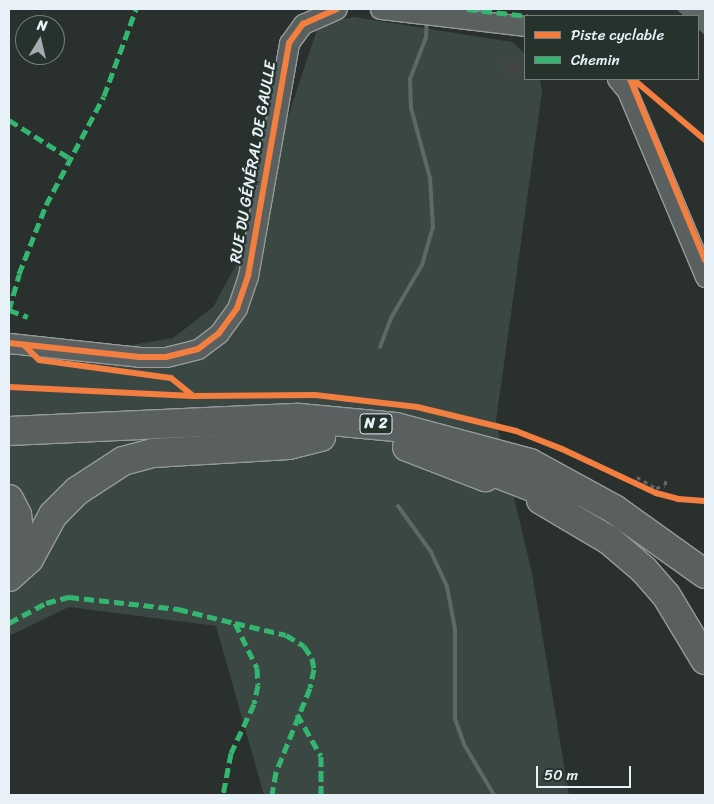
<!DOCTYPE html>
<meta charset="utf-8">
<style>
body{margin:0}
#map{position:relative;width:714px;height:804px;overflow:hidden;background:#29302d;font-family:Sriracha,sans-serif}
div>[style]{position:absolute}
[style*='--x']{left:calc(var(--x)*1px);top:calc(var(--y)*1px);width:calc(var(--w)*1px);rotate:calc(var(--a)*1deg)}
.green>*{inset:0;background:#3b4743}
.water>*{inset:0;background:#5e6967}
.stream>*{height:4px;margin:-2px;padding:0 2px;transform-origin:2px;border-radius:2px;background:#5e6967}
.building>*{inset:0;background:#414644;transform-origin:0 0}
.path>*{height:2.5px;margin-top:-1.25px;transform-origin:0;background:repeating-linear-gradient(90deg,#626665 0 4px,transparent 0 8px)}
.roads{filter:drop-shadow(1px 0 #959a9a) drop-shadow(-1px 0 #959a9a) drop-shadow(0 1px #959a9a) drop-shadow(0 -1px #959a9a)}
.minor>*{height:19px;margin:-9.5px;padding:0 9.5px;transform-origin:9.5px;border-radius:9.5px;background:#5a6060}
.highway>*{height:28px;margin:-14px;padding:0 14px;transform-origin:14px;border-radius:14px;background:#5a6060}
.quiet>*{height:5px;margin-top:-2.5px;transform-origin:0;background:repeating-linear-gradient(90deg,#33b770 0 10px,transparent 0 15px)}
.cycleway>*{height:6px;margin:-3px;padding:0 3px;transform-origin:3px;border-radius:3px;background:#f27e40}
span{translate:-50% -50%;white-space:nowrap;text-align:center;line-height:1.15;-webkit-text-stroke:5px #26332d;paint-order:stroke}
.shield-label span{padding:1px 4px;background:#26332d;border:1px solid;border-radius:4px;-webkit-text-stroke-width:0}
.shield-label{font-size:15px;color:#e8f1f8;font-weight:700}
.street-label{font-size:16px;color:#e8f1f8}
.frame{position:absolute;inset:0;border:10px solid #e8f1f8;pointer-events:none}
.legend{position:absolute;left:524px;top:15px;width:175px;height:65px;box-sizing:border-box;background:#26332d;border:1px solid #747f7e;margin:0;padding:6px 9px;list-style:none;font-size:15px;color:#e8f1f8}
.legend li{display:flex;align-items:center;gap:10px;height:25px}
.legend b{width:25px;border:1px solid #747f7e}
.north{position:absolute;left:15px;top:15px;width:50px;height:50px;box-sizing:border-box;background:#26332d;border:1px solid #747f7e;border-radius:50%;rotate:9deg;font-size:14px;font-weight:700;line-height:20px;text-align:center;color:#e8f1f8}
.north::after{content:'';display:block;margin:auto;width:18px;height:22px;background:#a5adb1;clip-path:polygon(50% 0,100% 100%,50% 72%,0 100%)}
.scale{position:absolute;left:536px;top:766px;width:95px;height:22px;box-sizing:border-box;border:2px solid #e8f1f8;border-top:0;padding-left:6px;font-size:15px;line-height:18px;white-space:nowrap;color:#e8f1f8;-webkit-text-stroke:4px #26332d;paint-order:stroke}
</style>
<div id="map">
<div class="green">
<div style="clip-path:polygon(354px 17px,512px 42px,525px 54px,525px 79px,540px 79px,542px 92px,496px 421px,532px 573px,569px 795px,264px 795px,216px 626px,69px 607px,9px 636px,9px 332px,120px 347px,173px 338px,213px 307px,244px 250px,319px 23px)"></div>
</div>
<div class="water">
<div style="clip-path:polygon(676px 9px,705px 9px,705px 35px,698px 29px,698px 16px,684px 16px)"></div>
</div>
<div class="stream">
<div style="--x:380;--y:347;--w:31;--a:-69"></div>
<div style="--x:391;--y:318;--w:61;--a:-59.7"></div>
<div style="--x:422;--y:265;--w:40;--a:-74"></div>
<div style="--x:433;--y:227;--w:49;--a:-93.5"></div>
<div style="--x:430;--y:178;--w:73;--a:-105.2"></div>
<div style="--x:411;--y:108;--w:29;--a:-92"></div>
<div style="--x:410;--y:79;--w:45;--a:-69.1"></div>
<div style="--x:426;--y:37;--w:17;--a:-87"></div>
<div style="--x:398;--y:506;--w:57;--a:54.3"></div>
<div style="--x:431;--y:552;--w:38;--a:65"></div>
<div style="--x:447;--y:587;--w:43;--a:79.2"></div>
<div style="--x:455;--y:629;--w:90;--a:90"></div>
<div style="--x:455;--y:719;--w:29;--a:70"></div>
<div style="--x:465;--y:746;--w:57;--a:59.4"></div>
</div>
<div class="building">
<div style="left:504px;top:58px;width:22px;height:15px;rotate:18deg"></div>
</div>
<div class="path">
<div style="--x:634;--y:483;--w:7;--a:-63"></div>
<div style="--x:637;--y:477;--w:22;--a:30"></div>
<div style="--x:656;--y:488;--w:9;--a:-18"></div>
<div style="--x:665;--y:485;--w:7;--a:-82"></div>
</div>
<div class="roads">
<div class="minor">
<div style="--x:380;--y:9;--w:146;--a:6.7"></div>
<div style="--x:617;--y:79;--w:16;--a:50"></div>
<div style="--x:627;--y:91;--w:202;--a:67.2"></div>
<div style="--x:9;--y:343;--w:131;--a:6.1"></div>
<div style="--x:139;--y:357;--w:27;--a:0"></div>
<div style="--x:166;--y:357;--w:33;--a:-14"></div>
<div style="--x:198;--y:349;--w:26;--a:-37"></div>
<div style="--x:219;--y:333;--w:31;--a:-54"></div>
<div style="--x:237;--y:308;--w:34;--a:-71"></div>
<div style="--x:248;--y:276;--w:237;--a:-80"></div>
<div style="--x:289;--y:43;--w:24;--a:-54"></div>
<div style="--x:303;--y:24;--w:37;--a:-24"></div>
</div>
<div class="highway">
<div style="--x:9;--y:431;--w:290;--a:-2.6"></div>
<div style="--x:299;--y:418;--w:97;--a:5.3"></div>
<div style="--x:396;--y:427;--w:139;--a:15"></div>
<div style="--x:530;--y:463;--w:96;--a:28.7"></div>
<div style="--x:614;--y:509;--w:112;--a:35.5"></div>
<div style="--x:407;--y:447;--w:84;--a:21"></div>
<div style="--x:470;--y:463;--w:102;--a:21.3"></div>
<div style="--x:9;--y:499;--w:18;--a:63"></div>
<div style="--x:17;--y:515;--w:16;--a:83"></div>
<div style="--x:19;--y:531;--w:28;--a:111"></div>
<div style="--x:541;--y:500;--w:79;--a:30.5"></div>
<div style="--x:609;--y:540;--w:46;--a:40.6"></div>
<div style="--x:644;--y:570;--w:33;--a:49"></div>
<div style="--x:666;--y:595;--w:76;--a:59"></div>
<div style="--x:9;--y:577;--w:27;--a:-42"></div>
<div style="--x:29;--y:559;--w:50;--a:-61.4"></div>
<div style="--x:53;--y:515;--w:34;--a:-45"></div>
<div style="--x:77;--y:491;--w:55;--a:-33.1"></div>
<div style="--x:123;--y:461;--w:31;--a:-15"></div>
<div style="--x:153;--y:453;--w:136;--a:-3.4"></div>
<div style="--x:289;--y:445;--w:33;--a:-14"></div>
</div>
</div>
<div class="quiet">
<div style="--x:467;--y:9;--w:61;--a:6.5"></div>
<div style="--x:9;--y:120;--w:73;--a:32.2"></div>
<div style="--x:9;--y:310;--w:37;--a:-74"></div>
<div style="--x:19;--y:274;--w:74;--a:-68.6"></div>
<div style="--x:46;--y:205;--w:123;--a:-62"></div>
<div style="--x:104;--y:96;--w:93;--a:-69.8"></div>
<div style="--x:9;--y:310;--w:20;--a:20"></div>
<div style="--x:9;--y:623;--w:42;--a:-28.4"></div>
<div style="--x:46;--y:603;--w:24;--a:-15"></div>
<div style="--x:69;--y:597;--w:110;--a:6.3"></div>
<div style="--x:178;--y:609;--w:59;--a:13.8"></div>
<div style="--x:235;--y:623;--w:50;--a:63.9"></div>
<div style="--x:257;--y:668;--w:17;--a:87"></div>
<div style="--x:258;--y:685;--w:19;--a:102"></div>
<div style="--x:254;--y:704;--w:54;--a:115.1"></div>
<div style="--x:231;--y:753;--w:43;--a:100.8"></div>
<div style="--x:235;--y:623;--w:52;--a:13.2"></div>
<div style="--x:286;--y:635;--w:21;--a:31"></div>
<div style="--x:304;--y:646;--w:14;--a:56"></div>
<div style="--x:312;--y:658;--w:11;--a:80"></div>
<div style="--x:314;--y:669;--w:19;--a:102"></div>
<div style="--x:310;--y:688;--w:91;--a:112"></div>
<div style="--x:276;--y:772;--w:23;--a:100"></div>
<div style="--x:297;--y:714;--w:48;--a:60.3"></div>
<div style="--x:321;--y:756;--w:39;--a:90"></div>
</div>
<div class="cycleway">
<div style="--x:630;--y:79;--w:196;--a:67.5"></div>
<div style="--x:633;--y:79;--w:94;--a:40.3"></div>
<div style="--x:9;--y:343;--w:131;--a:6.1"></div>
<div style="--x:139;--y:357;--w:27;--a:0"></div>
<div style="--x:166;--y:357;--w:33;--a:-14"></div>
<div style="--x:198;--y:349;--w:26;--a:-37"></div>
<div style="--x:219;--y:333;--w:31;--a:-54"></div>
<div style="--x:237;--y:308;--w:34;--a:-71"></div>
<div style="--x:248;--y:276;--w:237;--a:-80"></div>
<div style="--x:289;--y:43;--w:24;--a:-54"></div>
<div style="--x:303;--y:24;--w:37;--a:-24"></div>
<div style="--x:24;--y:345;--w:21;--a:45"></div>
<div style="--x:39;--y:360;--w:133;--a:7.8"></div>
<div style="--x:171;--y:378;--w:28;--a:39"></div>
<div style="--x:9;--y:387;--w:184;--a:2.8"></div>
<div style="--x:193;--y:396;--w:122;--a:-0.5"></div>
<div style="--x:315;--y:395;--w:103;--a:6.7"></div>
<div style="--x:417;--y:407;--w:102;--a:13.6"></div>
<div style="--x:516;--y:431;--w:49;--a:21.4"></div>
<div style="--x:562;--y:449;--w:104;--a:25.1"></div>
<div style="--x:656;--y:493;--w:23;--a:15"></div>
<div style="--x:678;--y:499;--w:27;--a:4"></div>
</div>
<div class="shield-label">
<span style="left:376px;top:424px">N 2</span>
</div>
<div class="street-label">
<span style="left:253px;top:162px;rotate:-80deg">RUE DU GÉNÉRAL DE GAULLE</span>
</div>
<div class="frame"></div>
<ul class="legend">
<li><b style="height:6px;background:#f27e40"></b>Piste cyclable</li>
<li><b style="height:6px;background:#33b770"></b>Chemin</li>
</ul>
<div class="north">N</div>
<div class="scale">50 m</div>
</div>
